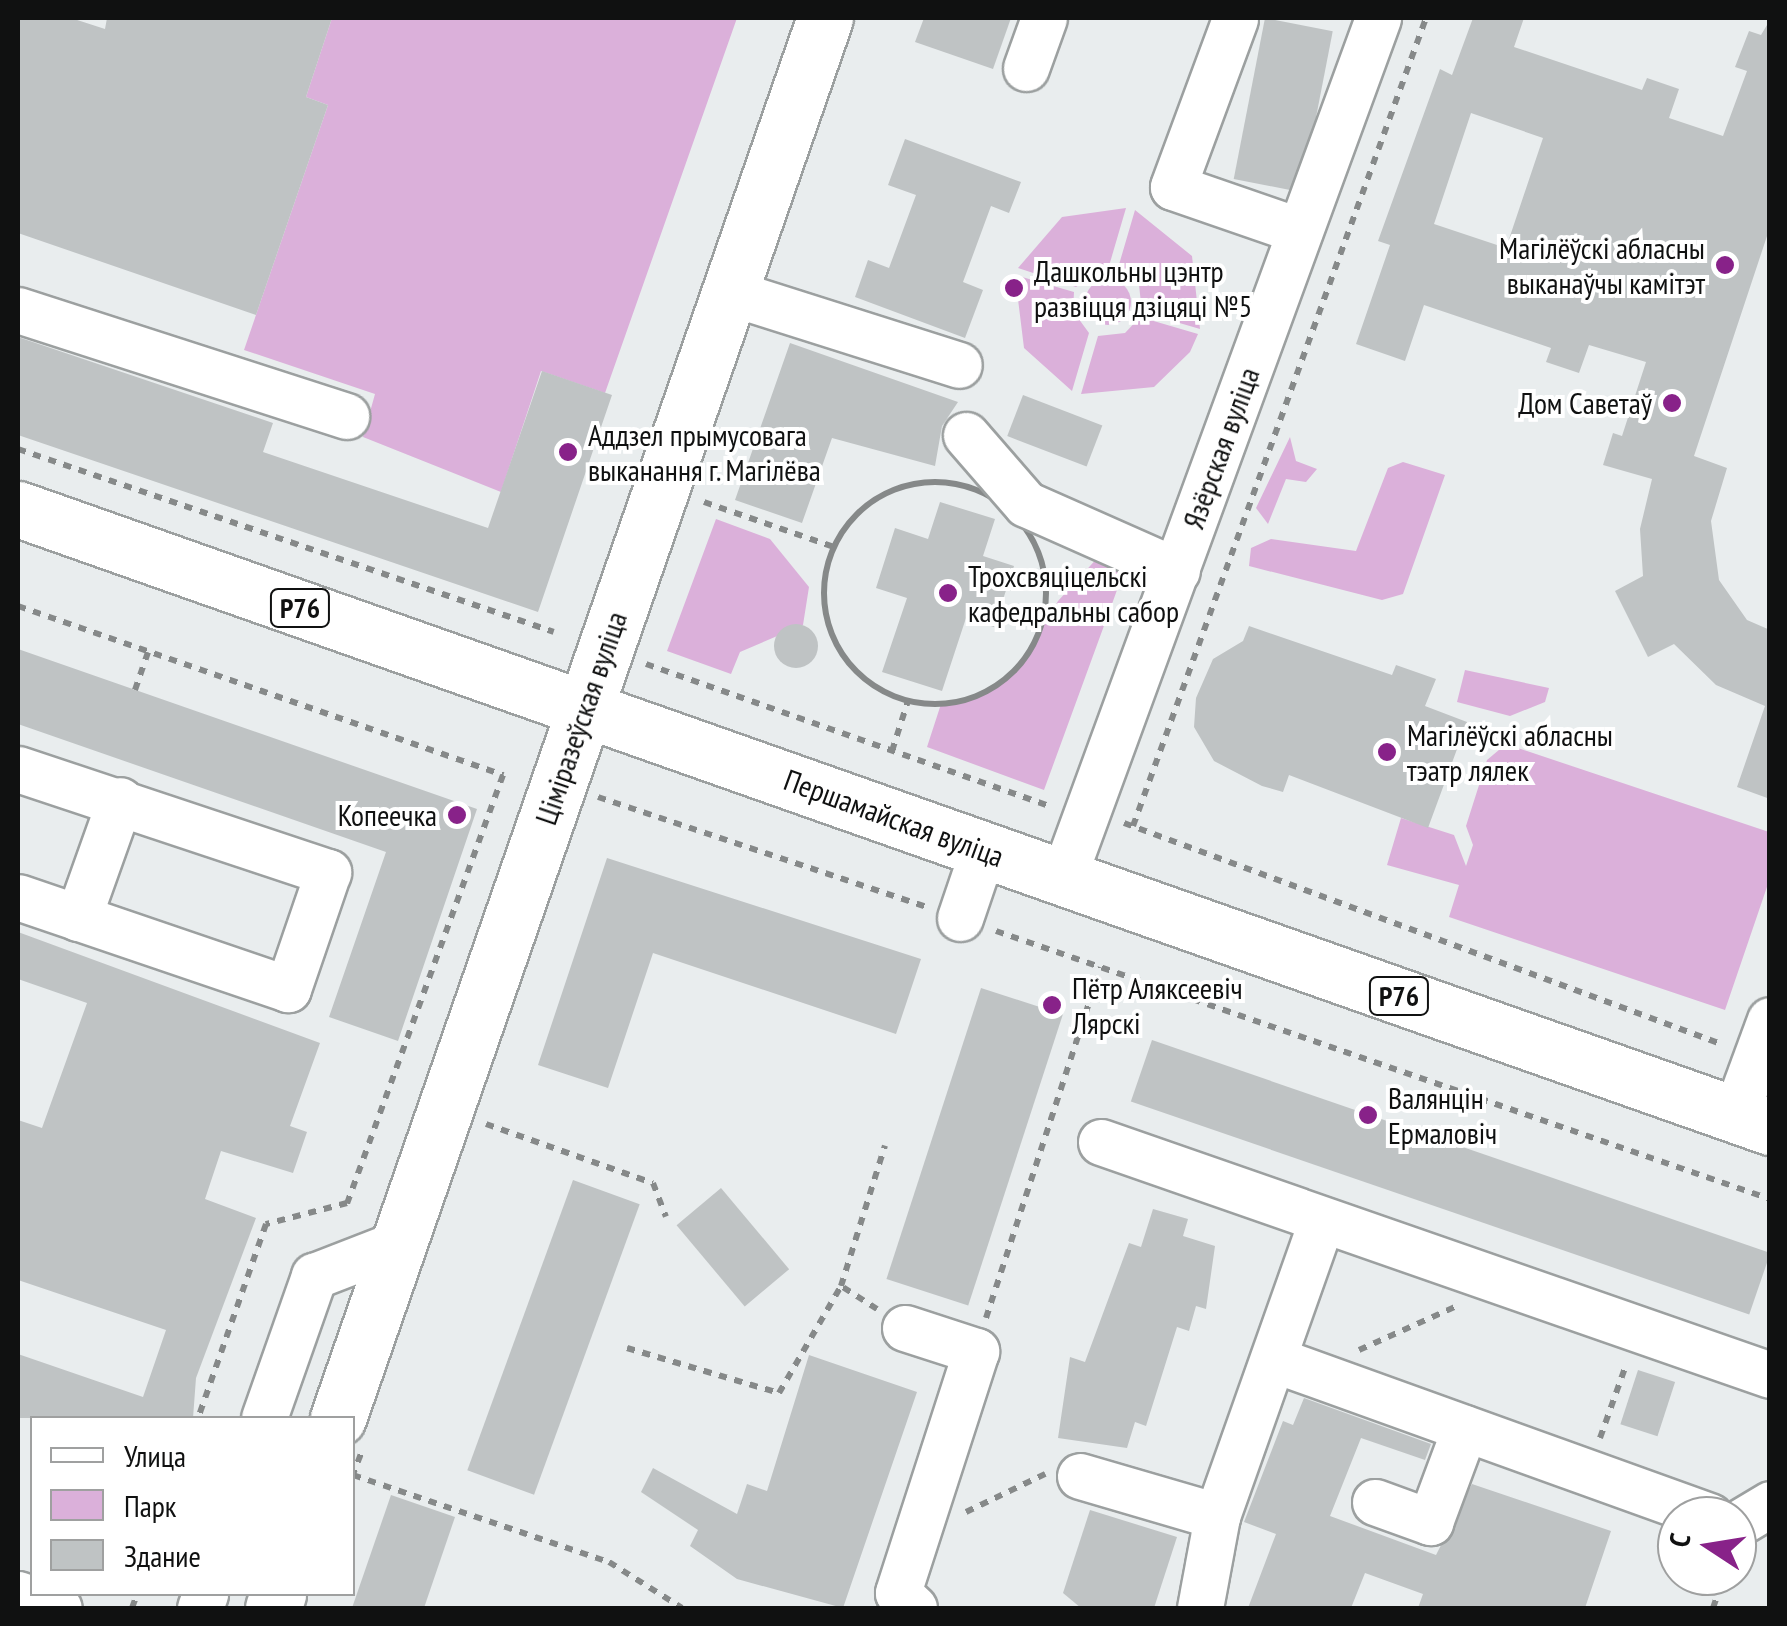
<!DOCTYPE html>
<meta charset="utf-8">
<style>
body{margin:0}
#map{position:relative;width:1787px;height:1626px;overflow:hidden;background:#e9edee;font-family:"PT Sans Narrow",sans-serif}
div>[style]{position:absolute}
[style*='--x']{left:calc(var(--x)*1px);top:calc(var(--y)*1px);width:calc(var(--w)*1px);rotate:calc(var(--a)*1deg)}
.green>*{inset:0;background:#dbb0da}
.round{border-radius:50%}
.building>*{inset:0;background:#bfc3c4;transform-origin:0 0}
.path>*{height:6px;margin-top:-3px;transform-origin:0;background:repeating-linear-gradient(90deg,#868989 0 8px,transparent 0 16px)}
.path>.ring{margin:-3px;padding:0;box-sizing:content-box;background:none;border:6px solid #868989;border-radius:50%}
.roads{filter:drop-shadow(2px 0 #9ca0a0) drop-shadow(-2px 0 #9ca0a0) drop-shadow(0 2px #9ca0a0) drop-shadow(0 -2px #9ca0a0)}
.minor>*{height:45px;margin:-22.5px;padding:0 22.5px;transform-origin:22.5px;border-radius:22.5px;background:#fff}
.major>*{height:55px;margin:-27.5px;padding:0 27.5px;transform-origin:27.5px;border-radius:27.5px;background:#fff}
.dots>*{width:28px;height:28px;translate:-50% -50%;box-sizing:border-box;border:5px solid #fff;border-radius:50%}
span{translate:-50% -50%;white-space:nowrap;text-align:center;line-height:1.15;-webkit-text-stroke:8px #fff;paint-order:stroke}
.shield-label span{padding:2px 8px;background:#fff;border:2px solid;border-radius:8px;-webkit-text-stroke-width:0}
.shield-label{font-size:28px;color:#101111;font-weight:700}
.poi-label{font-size:30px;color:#101111}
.right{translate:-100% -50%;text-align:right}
.left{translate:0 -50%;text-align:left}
.street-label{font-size:30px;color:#101111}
.frame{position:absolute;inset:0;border:20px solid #101111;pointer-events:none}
.legend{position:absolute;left:30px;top:1416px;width:325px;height:180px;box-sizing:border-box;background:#fff;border:2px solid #9fa0a0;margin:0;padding:12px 18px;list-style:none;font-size:30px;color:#101111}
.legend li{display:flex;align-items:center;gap:20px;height:50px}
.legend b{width:50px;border:2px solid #9fa0a0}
.north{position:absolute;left:1657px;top:1496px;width:100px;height:100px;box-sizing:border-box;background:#fff;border:2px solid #9fa0a0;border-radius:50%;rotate:282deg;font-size:28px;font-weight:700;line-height:40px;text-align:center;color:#101111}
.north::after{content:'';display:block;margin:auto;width:35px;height:45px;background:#882289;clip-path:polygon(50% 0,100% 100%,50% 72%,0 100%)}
</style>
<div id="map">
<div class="green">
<div style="clip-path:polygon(332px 18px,737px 18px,605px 393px,541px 371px,501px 492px,363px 437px,375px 394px,244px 350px,328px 105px,306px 97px)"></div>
<div style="clip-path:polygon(1126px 208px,1109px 266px,1076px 287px,1018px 268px,1062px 217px)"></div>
<div style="clip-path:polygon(1135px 210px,1192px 256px,1200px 329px,1142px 312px,1139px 285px,1118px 268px)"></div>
<div style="clip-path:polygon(1015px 275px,1074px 292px,1073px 311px,1089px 333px,1072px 391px,1024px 348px)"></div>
<div class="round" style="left:1085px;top:279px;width:46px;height:46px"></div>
<div style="clip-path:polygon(1140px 317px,1198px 334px,1190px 352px,1154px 387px,1081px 394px,1098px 336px,1125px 333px)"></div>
<div style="clip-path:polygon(1290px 437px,1296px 461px,1317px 469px,1306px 482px,1286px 479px,1268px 524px,1256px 508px)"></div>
<div style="clip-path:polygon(1403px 462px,1445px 475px,1403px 594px,1382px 600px,1249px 566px,1251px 548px,1271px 539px,1356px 551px,1388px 468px)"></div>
<div style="clip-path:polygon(716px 519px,770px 539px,809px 587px,803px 625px,740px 652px,731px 674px,667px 651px)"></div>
<div style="clip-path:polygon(1101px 554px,1128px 560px,1044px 790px,927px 747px,941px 704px,991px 691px,1021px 665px,1058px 601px)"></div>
<div style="clip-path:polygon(1465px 670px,1549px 688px,1545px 702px,1510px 716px,1457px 702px)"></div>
<div style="clip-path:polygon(1506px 744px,1769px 832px,1769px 881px,1725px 1010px,1449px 917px,1459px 885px,1387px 865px,1401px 818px,1454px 835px,1466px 866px,1473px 845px,1466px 826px,1487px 760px)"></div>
</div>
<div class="building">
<div style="clip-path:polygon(18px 18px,71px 18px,105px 29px,107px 18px,332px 18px,306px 97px,328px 105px,256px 315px,18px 233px)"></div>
<div style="clip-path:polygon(924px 18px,1011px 18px,993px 69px,915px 42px)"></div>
<div style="left:1265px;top:18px;width:69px;height:164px;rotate:11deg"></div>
<div style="clip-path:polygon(evenodd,1473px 18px,1524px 18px,1514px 47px,1642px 90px,1647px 78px,1679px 89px,1669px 118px,1723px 136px,1747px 71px,1735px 67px,1749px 31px,1761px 35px,1770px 20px,1770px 227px,1694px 456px,1727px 468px,1711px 521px,1719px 580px,1747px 620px,1770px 630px,1770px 799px,1737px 787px,1765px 706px,1716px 685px,1674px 644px,1648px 657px,1615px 591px,1643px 576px,1640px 529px,1652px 479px,1603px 465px,1613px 433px,1622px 436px,1646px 362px,1589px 345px,1579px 373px,1546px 362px,1551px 348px,1424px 305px,1405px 361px,1356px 344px,1390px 245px,1378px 241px,1440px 69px,1452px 75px,1473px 18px,1471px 113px,1543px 138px,1506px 248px,1434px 224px,1471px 113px)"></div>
<div style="clip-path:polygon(905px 139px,1021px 182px,1009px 213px,991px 206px,963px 282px,983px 290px,965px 338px,855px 297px,868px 260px,889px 268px,916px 195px,888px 185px)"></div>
<div style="clip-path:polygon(18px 337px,273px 423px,263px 452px,488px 528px,542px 371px,612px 395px,538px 612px,18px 435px)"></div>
<div style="clip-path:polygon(790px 343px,958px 402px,942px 426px,935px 466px,832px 438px,802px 523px,735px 500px)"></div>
<div style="left:1023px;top:395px;width:85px;height:44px;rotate:21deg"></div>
<div style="clip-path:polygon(940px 502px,995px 519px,983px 556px,1014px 566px,994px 627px,966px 618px,942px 691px,882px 672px,907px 598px,876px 588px,895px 528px,928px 539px)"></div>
<div class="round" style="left:774px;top:624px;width:44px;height:44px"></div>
<div style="clip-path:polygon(1249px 626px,1392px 675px,1396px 665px,1436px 679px,1425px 706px,1467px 722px,1428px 828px,1289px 775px,1283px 792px,1262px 786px,1214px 761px,1194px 727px,1196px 698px,1213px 659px,1243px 641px)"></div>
<div style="clip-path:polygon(18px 649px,477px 809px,398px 1041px,329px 1017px,386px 852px,18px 724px)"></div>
<div style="clip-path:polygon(607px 858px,921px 959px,896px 1034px,653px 953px,608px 1088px,538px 1065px)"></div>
<div style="clip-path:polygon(18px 932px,320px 1043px,290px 1126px,307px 1132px,293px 1173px,221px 1151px,205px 1199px,256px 1218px,196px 1378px,193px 1418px,18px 1418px,18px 1354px,143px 1397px,166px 1330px,18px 1280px,18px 1120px,42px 1128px,87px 1003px,18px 979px)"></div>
<div style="left:981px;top:988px;width:86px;height:306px;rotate:18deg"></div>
<div style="left:1152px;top:1040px;width:654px;height:65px;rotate:19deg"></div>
<div style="left:573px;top:1180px;width:71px;height:309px;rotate:20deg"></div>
<div style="left:721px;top:1188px;width:106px;height:58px;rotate:50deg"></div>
<div style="clip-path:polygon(1153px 1209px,1188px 1219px,1183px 1236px,1215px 1246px,1206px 1309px,1196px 1306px,1189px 1331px,1177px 1327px,1146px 1426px,1135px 1422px,1127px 1448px,1058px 1438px,1070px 1357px,1085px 1362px,1129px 1243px,1141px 1247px)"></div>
<div style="clip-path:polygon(809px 1355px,917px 1392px,843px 1608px,737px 1579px,690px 1546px,698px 1530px,641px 1492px,653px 1468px,737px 1514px,747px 1484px,767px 1491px)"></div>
<div style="left:1638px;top:1370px;width:39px;height:57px;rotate:18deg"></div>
<div style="clip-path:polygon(1304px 1398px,1431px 1444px,1425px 1460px,1361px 1438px,1330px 1516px,1436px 1555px,1472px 1484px,1611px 1531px,1585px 1608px,1418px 1608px,1423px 1594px,1365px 1573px,1351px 1608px,1248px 1608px,1276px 1534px,1244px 1522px,1283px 1421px,1293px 1425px)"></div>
<div style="clip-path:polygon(391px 1495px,455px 1517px,424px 1608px,352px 1608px)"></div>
<div style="clip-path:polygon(1090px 1510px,1177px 1537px,1154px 1608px,1081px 1608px,1063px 1593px)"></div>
</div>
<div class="path">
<div style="--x:18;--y:449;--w:566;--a:18.85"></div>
<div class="ring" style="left:824px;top:482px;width:216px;height:216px"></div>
<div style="--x:704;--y:502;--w:138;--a:19.1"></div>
<div style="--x:18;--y:606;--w:514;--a:19.21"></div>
<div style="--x:503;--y:775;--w:456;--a:110"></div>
<div style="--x:347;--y:1203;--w:84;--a:165.5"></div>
<div style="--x:266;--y:1224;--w:206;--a:109.3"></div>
<div style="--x:646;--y:664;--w:427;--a:19.4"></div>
<div style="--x:135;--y:690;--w:40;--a:-71.1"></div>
<div style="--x:892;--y:751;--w:52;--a:-72.3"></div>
<div style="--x:598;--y:797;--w:347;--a:18.5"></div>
<div style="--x:1124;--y:823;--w:637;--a:20.31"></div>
<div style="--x:1133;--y:826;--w:859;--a:-70.07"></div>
<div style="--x:996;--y:931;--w:819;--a:19.1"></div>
<div style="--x:486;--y:1124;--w:177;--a:19.5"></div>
<div style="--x:653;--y:1183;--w:36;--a:69"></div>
<div style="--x:877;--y:1309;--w:43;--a:-147.4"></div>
<div style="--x:841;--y:1286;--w:147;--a:-72.6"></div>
<div style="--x:986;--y:1318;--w:369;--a:-71.9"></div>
<div style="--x:627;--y:1348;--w:159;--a:16.5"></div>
<div style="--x:779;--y:1393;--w:124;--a:-59.9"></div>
<div style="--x:1359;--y:1350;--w:107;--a:-24.2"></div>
<div style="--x:1600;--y:1438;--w:77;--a:-70.4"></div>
<div style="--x:353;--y:1475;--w:270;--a:18.8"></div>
<div style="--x:609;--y:1562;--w:86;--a:32.2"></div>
<div style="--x:352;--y:1477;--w:26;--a:-69"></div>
<div style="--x:966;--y:1512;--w:88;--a:-25.7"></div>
<div style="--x:132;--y:1608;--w:15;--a:-70"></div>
<div style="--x:1713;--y:1608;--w:34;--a:-71"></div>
</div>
<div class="roads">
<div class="minor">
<div style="--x:1235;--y:19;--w:179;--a:110.3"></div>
<div style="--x:1173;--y:187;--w:134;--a:19.1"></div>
<div style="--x:1026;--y:68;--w:53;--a:-70.2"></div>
<div style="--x:729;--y:292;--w:241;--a:17.6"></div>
<div style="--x:18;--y:310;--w:345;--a:17.9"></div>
<div style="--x:966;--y:435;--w:91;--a:49"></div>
<div style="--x:1026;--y:504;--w:165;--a:23.9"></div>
<div style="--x:18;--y:769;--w:327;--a:18.4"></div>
<div style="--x:328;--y:872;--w:124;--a:108.9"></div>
<div style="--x:288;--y:989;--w:285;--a:-161.2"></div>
<div style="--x:1063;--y:878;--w:916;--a:-69.88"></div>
<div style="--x:78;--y:918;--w:125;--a:-70.4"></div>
<div style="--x:960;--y:918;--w:72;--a:-71.3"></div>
<div style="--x:1735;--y:1115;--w:101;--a:-69.8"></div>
<div style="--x:1101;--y:1142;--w:708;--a:19.2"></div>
<div style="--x:905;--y:1328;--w:75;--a:17.9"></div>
<div style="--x:976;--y:1351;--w:254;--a:107.9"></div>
<div style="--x:898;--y:1593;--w:22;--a:43"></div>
<div style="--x:1273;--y:1359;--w:464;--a:19.8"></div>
<div style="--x:264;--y:1418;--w:151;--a:-70.6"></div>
<div style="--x:314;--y:1276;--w:91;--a:-21.2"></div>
<div style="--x:1080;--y:1476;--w:143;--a:16.3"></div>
<div style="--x:1375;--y:1502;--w:59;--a:20"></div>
<div style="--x:1430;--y:1522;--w:100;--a:-69.6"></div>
<div style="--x:1737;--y:1524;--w:39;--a:-31"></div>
<div style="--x:18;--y:1594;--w:43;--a:18.9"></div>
<div style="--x:200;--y:1608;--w:15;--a:-70"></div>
<div style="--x:1200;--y:1608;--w:94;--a:-79.5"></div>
<div style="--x:1217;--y:1516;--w:314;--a:-70.5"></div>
</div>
<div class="major">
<div style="--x:18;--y:509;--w:1858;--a:19.43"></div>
<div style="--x:338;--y:1418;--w:1482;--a:-70.82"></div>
<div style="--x:273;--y:1608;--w:15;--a:-70"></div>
</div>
</div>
<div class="dots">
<div style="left:1725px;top:265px;background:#882289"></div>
<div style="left:1014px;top:288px;background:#882289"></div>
<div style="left:1672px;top:403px;background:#882289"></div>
<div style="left:568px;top:452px;background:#882289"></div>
<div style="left:948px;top:593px;background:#882289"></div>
<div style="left:1387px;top:752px;background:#882289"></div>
<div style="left:457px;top:815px;background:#882289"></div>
<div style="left:1052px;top:1005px;background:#882289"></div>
<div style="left:1368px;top:1115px;background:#882289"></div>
</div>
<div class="shield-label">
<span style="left:300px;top:608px">Р76</span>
<span style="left:1399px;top:996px">Р76</span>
</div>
<div class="poi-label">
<span class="right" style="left:1705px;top:265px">Магілёўскі абласны<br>выканаўчы камітэт</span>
<span class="left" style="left:1034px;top:288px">Дашкольны цэнтр<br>развіцця дзіцяці №5</span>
<span class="right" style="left:1652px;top:403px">Дом Саветаў</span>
<span class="left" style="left:588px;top:452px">Аддзел прымусовага<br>выканання г. Магілёва</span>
<span class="left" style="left:968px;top:593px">Трохсвяціцельскі<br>кафедральны сабор</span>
<span class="left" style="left:1407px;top:752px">Магілёўскі абласны<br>тэатр лялек</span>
<span class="right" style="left:437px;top:815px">Копеечка</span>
<span class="left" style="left:1072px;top:1005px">Пётр Аляксеевіч<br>Лярскі</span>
<span class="left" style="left:1388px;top:1115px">Валянцін<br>Ермаловіч</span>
</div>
<div class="street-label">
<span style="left:1221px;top:448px;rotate:-70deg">Язёрская вуліца</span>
<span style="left:581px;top:718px;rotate:-71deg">Ціміразеўская вуліца</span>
<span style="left:894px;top:818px;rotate:20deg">Першамайская вуліца</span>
</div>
<div class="frame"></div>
<ul class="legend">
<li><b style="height:12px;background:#fff"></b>Улица</li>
<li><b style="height:28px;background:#dbb0da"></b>Парк</li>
<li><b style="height:28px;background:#bfc3c4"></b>Здание</li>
</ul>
<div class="north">С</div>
</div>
